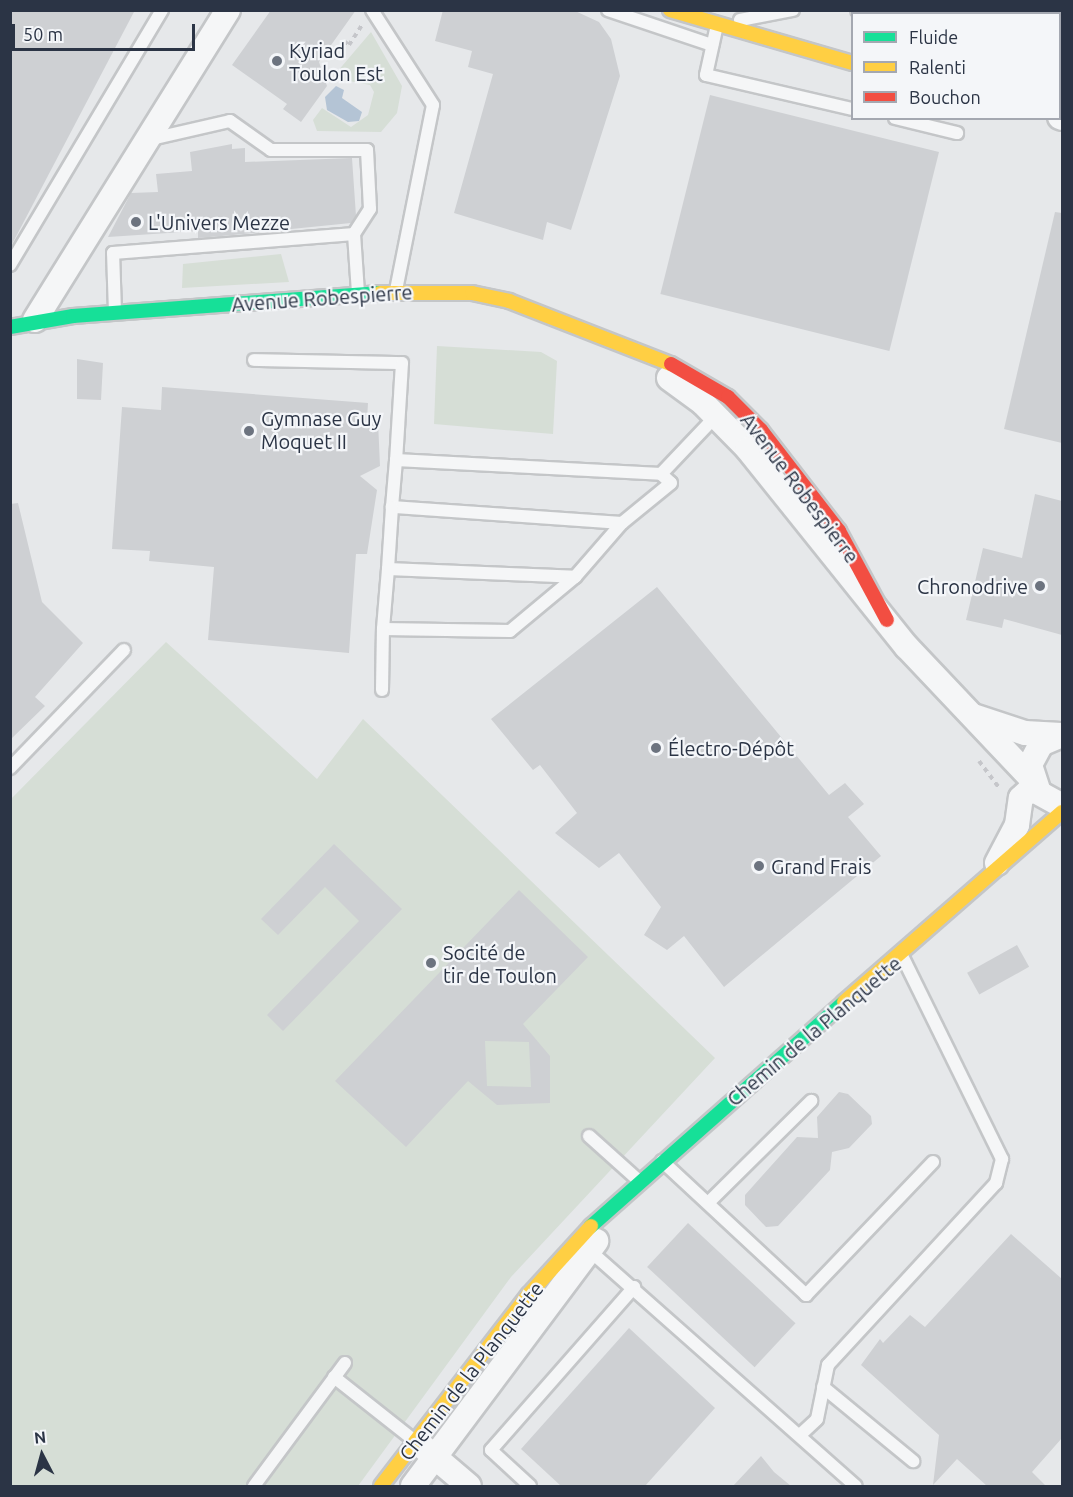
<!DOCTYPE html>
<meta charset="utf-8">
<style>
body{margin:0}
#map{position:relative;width:1073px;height:1497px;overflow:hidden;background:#e6e8ea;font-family:Ubuntu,sans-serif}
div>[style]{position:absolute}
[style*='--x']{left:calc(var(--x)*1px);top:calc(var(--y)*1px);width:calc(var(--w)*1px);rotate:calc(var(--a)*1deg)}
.green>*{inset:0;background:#d6ded6}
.water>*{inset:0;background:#b4c4d5}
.building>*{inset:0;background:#ced0d3;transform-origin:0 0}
.path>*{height:4px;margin-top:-2px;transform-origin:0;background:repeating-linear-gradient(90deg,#c5c6ca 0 4.5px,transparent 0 9px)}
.roads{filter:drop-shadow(2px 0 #c4c6c8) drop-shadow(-2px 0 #c4c6c8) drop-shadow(0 2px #c4c6c8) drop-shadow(0 -2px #c4c6c8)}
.lane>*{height:12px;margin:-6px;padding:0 6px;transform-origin:6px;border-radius:6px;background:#f5f6f7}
.street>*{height:24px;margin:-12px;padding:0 12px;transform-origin:12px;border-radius:12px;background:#f5f6f7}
.fast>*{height:14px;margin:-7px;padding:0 7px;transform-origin:7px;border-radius:7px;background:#16e098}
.slow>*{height:14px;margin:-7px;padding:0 7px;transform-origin:7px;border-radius:7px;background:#ffcf43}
.jam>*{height:14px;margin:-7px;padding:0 7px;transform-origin:7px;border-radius:7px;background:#f24e42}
.dots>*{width:16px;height:16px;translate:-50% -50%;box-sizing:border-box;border:3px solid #f4f6f9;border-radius:50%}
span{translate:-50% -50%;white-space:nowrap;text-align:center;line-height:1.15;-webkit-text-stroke:4.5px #f4f6f9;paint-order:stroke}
.poi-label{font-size:20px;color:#2b3445}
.left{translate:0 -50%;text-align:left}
.right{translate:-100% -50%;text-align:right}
.street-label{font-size:20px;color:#2b3445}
.frame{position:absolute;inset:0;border:12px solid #2b3445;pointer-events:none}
.legend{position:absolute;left:851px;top:12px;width:210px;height:108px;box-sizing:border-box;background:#f4f6f9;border:2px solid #a4a8b1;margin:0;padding:8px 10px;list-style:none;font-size:18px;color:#2b3445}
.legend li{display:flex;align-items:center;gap:12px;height:30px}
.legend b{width:30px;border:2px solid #a4a8b1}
.north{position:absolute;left:12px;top:1425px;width:60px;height:60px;-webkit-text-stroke:4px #f4f6f9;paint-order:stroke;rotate:354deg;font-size:16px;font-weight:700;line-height:24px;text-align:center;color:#2b3445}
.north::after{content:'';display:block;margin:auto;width:21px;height:27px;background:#2b3445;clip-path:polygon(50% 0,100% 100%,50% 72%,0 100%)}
.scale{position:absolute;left:12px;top:24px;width:183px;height:27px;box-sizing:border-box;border:3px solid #2b3445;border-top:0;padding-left:8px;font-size:18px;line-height:21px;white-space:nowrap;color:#2b3445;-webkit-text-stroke:4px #f4f6f9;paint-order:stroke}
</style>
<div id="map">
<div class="green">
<div style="clip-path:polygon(371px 32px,402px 86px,397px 113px,381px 132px,317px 131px,313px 120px,322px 108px,351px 127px,368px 115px,374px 92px,370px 85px,339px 79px,337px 72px)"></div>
<div style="clip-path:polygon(281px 254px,289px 282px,182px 288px,183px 264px)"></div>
<div style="clip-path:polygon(437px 346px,541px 352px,557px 361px,553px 434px,434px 424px)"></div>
<div style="clip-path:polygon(166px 642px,317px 779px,363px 719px,715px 1058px,511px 1277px,358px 1486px,11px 1486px,11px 799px)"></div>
</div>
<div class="water">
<div style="clip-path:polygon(336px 86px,344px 90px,342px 98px,362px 112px,359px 121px,348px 122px,327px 110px,325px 97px)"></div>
</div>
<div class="building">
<div style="clip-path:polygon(10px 10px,135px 10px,10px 248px)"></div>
<div style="clip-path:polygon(271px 10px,356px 10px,319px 62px,327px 86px,301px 122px,283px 109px,287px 104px,232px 65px)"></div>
<div style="clip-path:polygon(443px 10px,573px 10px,599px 22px,611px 39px,620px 76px,571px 230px,547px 222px,543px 240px,454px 213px,493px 74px,468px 67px,472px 51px,435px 41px)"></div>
<div style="left:710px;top:95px;width:236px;height:205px;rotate:14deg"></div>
<div style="clip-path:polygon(232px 144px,232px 149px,245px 148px,245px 162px,352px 158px,356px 216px,351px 223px,233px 235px,198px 238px,198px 231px,108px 237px,131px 193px,158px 192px,156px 174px,192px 171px,190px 152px)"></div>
<div style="clip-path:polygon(1055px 212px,1062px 213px,1062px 443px,1004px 429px)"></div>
<div style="clip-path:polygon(77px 359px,103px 363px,101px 400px,77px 399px)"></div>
<div style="clip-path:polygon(162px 387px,368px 403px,367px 420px,378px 421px,380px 466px,360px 476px,377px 490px,367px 554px,356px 554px,349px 653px,208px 640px,214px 567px,149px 561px,150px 551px,112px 549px,122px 407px,161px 410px)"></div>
<div style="clip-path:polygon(1035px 494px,1062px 501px,1062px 635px,1004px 619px,1002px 628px,966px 620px,983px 548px,1022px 558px)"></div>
<div style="clip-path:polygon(18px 503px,42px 602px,83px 643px,35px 697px,45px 706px,10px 740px,10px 504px)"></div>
<div style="clip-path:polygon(657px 587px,829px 795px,845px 783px,864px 804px,848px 817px,881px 856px,724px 987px,684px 936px,667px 950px,644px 935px,661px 907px,619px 853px,599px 868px,555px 833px,577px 813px,540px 765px,533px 770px,491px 719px)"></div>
<div style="clip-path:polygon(334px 844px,402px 909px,283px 1031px,267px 1015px,359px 921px,325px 887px,278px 935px,261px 919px)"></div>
<div style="clip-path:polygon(evenodd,519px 890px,588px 957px,523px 1024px,550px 1056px,550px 1103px,497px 1105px,468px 1081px,406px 1147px,335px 1081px,519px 890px,485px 1041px,529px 1042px,531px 1087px,487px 1086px,485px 1041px)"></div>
<div style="left:1017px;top:945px;width:25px;height:57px;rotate:61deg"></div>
<div style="clip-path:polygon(839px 1092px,848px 1094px,871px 1116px,872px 1124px,849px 1148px,832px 1152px,830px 1170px,778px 1226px,766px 1227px,745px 1205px,745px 1195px,797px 1137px,818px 1138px,817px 1117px)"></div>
<div style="left:688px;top:1223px;width:147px;height:60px;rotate:43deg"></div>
<div style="clip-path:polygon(1011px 1234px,1062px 1279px,1062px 1438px,1032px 1472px,1046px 1486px,987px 1486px,957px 1459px,933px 1485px,939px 1435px,861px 1365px,880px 1339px,883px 1343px,910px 1315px,925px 1327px)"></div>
<div style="clip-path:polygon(629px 1328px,715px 1408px,645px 1486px,561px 1486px,521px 1449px)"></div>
<div style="clip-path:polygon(761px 1456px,774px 1472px,791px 1486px,733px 1486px)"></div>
</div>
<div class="path">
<div style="--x:344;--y:41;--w:6;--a:39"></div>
<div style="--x:349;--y:45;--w:24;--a:-57"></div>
<div style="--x:979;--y:761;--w:35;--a:53"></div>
</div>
<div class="roads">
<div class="lane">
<div style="--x:372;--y:10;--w:113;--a:57.3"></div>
<div style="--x:433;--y:105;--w:189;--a:101.3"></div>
<div style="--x:608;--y:10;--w:110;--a:18.6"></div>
<div style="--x:740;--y:20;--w:54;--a:-10.7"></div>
<div style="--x:717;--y:25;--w:51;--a:102.4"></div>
<div style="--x:706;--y:75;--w:150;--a:13.1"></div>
<div style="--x:895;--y:118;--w:64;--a:13.6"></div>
<div style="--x:147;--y:140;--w:85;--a:-12.9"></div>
<div style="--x:230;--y:121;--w:50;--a:35.3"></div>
<div style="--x:271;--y:150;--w:96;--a:0"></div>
<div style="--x:367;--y:150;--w:59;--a:87.1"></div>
<div style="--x:370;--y:209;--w:30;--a:123"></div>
<div style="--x:10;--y:265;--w:297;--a:-59.2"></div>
<div style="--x:115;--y:312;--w:59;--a:-91.9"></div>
<div style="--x:113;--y:253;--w:242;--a:-4.5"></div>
<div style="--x:354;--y:234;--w:59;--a:86.1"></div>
<div style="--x:254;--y:360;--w:148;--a:1.2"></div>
<div style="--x:402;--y:363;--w:97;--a:93.5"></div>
<div style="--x:661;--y:474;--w:13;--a:42"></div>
<div style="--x:671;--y:483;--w:63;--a:140.8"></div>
<div style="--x:622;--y:523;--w:231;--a:-176"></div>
<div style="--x:392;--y:507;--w:47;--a:-85.1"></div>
<div style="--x:396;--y:460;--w:265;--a:3"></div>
<div style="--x:661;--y:474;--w:80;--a:-46.5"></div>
<div style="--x:392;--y:507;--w:62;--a:93.7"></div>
<div style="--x:388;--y:569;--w:187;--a:2.4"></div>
<div style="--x:575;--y:577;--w:72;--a:-49"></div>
<div style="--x:388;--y:569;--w:60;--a:94.8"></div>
<div style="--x:383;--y:629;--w:127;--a:0.9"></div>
<div style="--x:510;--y:631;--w:85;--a:-39.7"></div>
<div style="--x:382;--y:690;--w:61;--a:-89.1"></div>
<div style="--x:10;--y:768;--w:164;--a:-46"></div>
<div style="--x:589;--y:1136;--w:64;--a:41.9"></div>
<div style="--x:662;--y:1161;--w:197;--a:42.9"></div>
<div style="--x:806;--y:1295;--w:184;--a:-46.3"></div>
<div style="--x:709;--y:1202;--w:144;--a:-44.7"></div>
<div style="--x:589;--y:1250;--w:356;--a:41.5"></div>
<div style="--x:334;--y:1377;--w:103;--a:38.3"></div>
<div style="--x:823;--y:1387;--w:117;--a:39.4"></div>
<div style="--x:800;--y:1435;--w:23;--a:-43"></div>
<div style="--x:817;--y:1419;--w:55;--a:-78.5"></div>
<div style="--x:828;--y:1365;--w:248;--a:-47.3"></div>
<div style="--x:996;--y:1183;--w:25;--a:-76"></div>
<div style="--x:1002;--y:1159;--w:226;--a:-116.2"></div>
<div style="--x:254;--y:1486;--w:153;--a:-53.5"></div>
<div style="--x:530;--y:1486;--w:53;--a:-137.3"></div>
<div style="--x:491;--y:1450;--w:217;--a:-48.7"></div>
</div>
<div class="street">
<div style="--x:1060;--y:117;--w:2;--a:27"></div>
<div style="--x:35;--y:320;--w:365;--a:-58.1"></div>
<div style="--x:669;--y:378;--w:42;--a:36.3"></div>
<div style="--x:703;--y:403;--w:64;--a:45.6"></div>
<div style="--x:748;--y:449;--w:253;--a:51.3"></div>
<div style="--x:906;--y:646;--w:182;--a:46.6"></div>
<div style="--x:973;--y:716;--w:55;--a:18.1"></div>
<div style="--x:1025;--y:733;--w:36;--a:3"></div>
<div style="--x:1062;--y:735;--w:23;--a:157"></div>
<div style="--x:1041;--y:744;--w:24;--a:118"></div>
<div style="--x:1030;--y:765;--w:29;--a:72"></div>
<div style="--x:1039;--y:793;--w:26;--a:29"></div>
<div style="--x:997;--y:863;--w:43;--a:-62.2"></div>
<div style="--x:1017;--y:825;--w:27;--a:-82"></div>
<div style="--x:1021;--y:798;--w:18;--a:-43"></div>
<div style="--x:423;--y:1447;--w:60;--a:40.3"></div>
<div style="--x:413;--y:1486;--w:306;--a:-53.2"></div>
</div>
<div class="fast">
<div style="--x:1060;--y:10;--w:2;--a:27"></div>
<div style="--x:1060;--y:62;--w:2;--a:27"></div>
<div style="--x:10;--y:327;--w:64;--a:-9.9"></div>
<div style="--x:73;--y:316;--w:308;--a:-4.3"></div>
<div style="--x:591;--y:1226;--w:338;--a:-41.5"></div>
</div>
<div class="slow">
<div style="--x:670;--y:10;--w:190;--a:16.2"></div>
<div style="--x:858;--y:10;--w:13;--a:18"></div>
<div style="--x:380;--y:293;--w:92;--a:0"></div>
<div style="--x:472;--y:293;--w:38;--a:12"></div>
<div style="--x:509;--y:301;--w:174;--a:21.3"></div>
<div style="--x:844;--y:1002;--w:289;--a:-41.1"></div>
<div style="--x:381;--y:1486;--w:242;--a:-52.4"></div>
<div style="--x:529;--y:1294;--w:92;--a:-47.6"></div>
</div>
<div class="jam">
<div style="--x:671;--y:364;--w:66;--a:30.1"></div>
<div style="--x:728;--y:397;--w:47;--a:45"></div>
<div style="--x:761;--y:430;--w:128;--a:52.3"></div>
<div style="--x:839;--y:531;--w:101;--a:61.7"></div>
</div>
</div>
<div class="dots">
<div style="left:277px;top:61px;background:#6c737f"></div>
<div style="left:136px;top:222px;background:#6c737f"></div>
<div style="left:249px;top:431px;background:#6c737f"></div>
<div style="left:1040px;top:586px;background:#6c737f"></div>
<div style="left:656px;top:748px;background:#6c737f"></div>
<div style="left:759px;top:866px;background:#6c737f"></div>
<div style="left:431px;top:963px;background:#6c737f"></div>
</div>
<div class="poi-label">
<span class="left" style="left:289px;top:62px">Kyriad<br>Toulon Est</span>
<span class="left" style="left:148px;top:222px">L'Univers Mezze</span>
<span class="left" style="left:261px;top:430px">Gymnase Guy<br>Moquet II</span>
<span class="right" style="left:1028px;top:586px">Chronodrive</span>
<span class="left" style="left:668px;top:748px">Électro-Dépôt</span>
<span class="left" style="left:771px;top:866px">Grand Frais</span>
<span class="left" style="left:443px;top:964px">Socité de<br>tir de Toulon</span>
</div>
<div class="street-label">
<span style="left:322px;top:298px;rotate:-4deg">Avenue Robespierre</span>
<span style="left:800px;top:488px;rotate:53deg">Avenue Robespierre</span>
<span style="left:814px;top:1031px;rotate:-40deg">Chemin de la Planquette</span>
<span style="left:471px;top:1371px;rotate:-52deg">Chemin de la Planquette</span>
</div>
<div class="frame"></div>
<ul class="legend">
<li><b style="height:8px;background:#16e098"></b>Fluide</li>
<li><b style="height:8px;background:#ffcf43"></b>Ralenti</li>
<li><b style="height:8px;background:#f24e42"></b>Bouchon</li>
</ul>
<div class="north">N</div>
<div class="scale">50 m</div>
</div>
